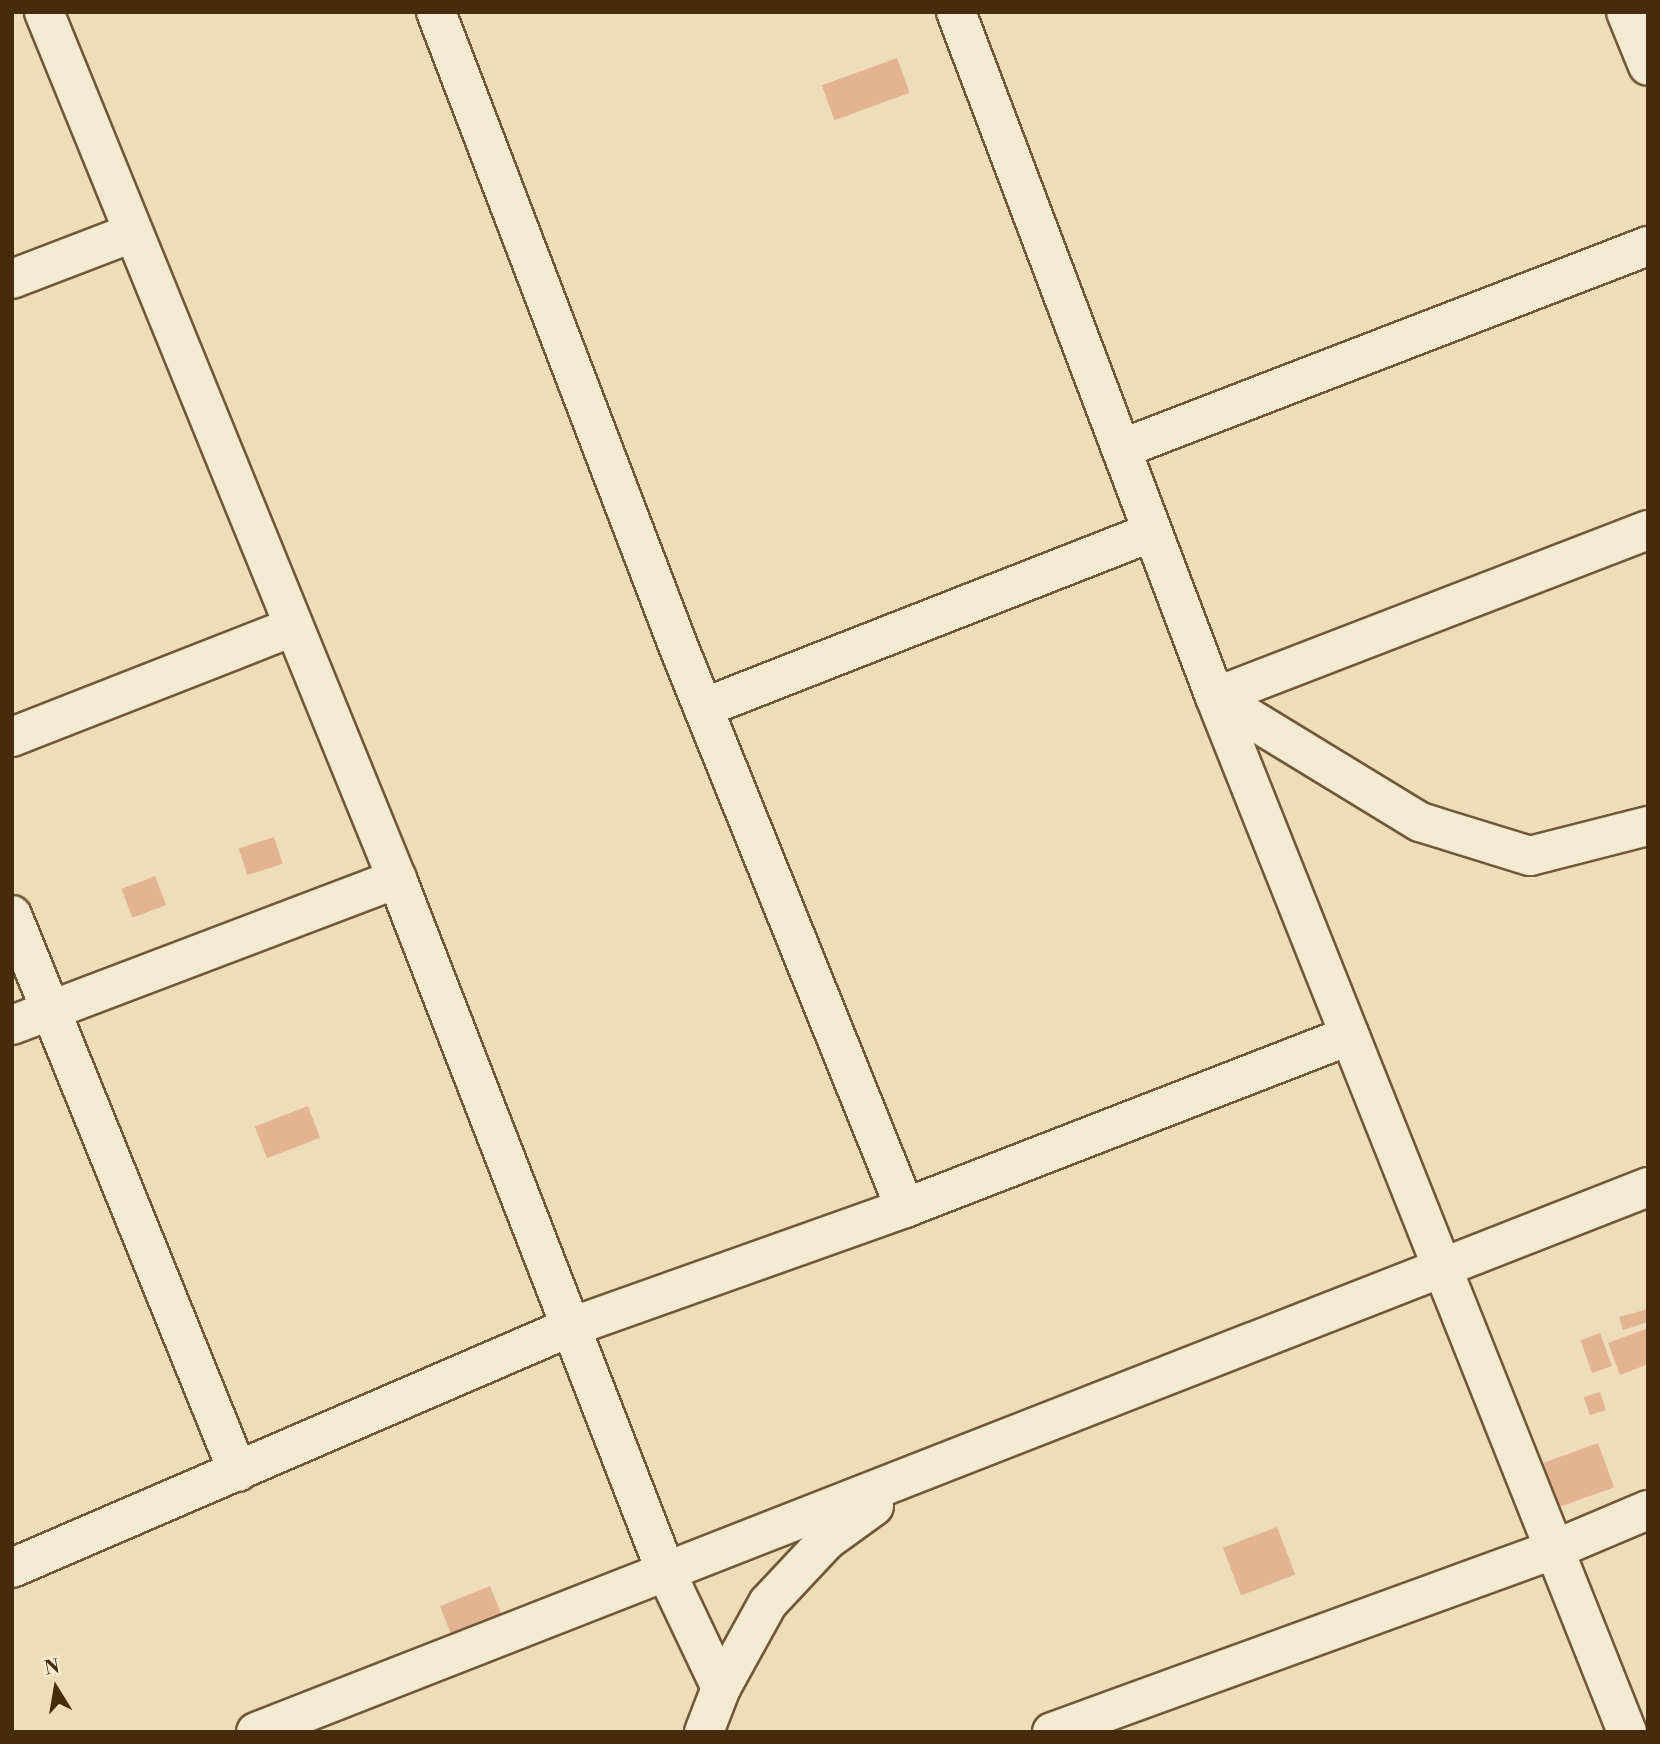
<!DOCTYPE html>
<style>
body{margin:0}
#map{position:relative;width:1660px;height:1744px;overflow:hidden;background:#eddeb9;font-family:"Libre Bodoni",serif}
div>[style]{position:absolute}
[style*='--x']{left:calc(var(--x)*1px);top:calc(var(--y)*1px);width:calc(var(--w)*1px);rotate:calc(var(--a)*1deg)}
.building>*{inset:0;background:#e4b390;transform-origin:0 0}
.roads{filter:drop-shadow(2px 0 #705838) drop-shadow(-2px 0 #705838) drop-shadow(0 2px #705838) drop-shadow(0 -2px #705838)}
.minor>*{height:38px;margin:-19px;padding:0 19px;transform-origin:19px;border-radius:19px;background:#f3ead2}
span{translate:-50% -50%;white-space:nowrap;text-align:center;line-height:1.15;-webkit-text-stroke:5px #f3ead2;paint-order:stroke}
.frame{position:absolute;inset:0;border:14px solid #462c0d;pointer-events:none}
.north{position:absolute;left:21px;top:1653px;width:70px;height:70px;-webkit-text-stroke:5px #f3ead2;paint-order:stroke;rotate:349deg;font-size:19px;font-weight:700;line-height:28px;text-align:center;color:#462c0d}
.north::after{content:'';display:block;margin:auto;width:24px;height:32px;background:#462c0d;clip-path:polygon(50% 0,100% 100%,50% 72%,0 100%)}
</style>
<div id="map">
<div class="building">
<div style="left:897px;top:58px;width:37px;height:80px;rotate:70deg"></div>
<div style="left:274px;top:837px;width:28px;height:37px;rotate:72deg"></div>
<div style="left:155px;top:876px;width:31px;height:36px;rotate:69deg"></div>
<div style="left:308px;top:1106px;width:34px;height:57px;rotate:69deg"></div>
<div style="clip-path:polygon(1648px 1309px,1648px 1322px,1623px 1330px,1619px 1317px)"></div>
<div style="clip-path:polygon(1648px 1328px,1648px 1364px,1620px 1375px,1608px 1343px)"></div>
<div style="left:1600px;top:1333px;width:35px;height:21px;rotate:70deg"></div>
<div style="left:1600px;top:1392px;width:19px;height:17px;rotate:72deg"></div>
<div style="left:1598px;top:1443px;width:47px;height:58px;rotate:70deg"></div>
<div style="left:1277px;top:1527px;width:51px;height:58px;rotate:69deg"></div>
<div style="left:490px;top:1586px;width:35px;height:54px;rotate:68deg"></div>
</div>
<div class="roads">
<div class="minor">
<div style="--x:44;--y:12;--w:936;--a:67.85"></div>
<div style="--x:397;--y:879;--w:743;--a:68.79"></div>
<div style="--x:666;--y:1572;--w:128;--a:64.6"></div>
<div style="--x:436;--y:12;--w:681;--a:69.09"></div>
<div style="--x:679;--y:648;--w:604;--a:68.02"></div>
<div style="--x:956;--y:12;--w:732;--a:69.29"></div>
<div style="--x:1215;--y:697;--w:1114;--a:68.29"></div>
<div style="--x:1626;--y:12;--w:58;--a:67.8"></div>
<div style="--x:12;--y:279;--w:129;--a:-21"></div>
<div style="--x:1121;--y:449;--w:565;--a:-21.07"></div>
<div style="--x:1215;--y:697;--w:240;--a:31.4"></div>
<div style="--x:1420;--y:822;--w:115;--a:17.2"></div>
<div style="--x:1530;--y:856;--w:122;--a:-14.3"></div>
<div style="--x:1215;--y:697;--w:464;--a:-21.1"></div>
<div style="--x:703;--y:708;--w:482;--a:-21.4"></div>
<div style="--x:12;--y:737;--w:301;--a:-21.4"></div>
<div style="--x:12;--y:915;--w:601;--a:67.92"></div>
<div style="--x:12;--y:1025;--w:412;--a:-20.8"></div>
<div style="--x:12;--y:1568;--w:606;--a:-23.35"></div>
<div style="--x:568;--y:1328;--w:358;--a:-19.6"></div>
<div style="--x:905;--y:1208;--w:477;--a:-21.2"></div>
<div style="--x:256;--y:1732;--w:1495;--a:-21.38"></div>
<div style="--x:704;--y:1732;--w:47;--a:-68.9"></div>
<div style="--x:721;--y:1688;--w:97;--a:-61.1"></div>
<div style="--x:768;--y:1603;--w:86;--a:-46.9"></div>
<div style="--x:827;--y:1540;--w:58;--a:-35.9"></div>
<div style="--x:1052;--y:1732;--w:538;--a:-19.98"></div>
<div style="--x:1558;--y:1548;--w:98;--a:-22.9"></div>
</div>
</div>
<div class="frame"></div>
<div class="north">N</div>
</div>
